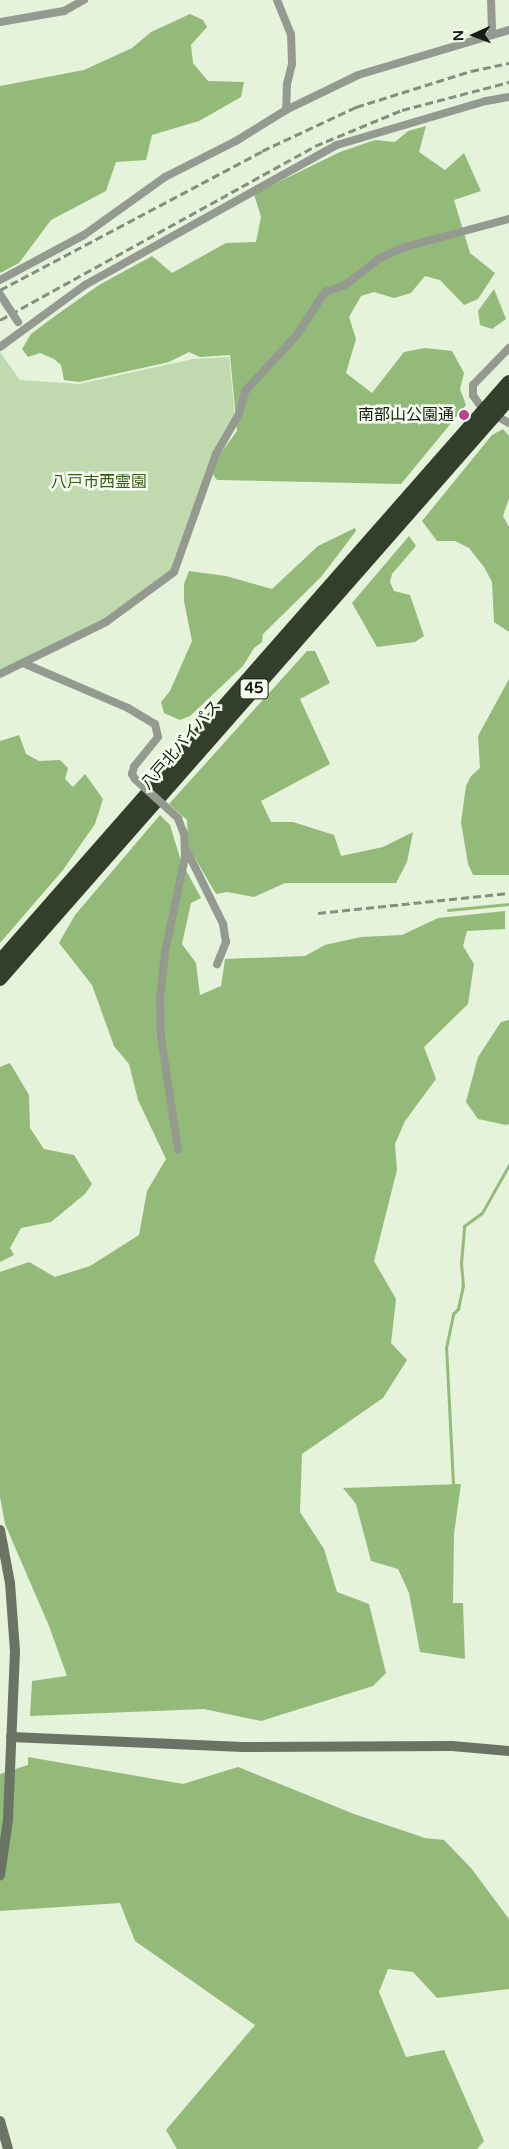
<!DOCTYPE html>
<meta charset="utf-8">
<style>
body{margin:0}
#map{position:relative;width:509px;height:2149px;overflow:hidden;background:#e4f3da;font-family:"Varela Round","Noto Sans JP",sans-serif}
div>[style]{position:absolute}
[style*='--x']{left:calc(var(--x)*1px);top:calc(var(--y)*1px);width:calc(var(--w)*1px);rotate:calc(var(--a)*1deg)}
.green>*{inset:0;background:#c0d9af}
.forest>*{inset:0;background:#94ba79}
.water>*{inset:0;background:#95bb7a}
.stream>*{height:2.5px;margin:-1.25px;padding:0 1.25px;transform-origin:1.25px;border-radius:1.25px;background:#95bb7a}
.street>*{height:8px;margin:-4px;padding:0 4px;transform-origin:4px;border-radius:4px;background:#949a90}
.secondary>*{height:10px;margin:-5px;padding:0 5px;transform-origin:5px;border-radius:5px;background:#6a7364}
.highway>*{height:14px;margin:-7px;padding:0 7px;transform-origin:7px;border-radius:7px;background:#333f2b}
.rail>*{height:2.5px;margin-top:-1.25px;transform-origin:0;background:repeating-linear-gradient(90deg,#848f7d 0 8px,transparent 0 12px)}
.street-bridge>*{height:8px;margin:-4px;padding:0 4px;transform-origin:4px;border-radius:4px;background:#949a90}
.dots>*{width:14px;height:14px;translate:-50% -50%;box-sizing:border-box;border:2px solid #f5feef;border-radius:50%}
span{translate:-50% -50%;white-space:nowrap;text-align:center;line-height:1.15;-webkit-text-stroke:5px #f5feef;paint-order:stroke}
.shield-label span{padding:1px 4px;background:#f5feef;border:1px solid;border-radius:4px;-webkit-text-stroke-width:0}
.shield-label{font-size:15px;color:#161c13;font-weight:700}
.poi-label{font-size:16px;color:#161c13}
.right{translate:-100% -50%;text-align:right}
.park-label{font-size:16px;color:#395c19}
.street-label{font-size:16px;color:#161c13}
.north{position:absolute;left:449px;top:10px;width:50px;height:50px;-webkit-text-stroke:4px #f5feef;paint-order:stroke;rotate:268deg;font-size:14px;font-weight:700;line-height:20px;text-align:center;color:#161c13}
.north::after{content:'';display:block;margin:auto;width:18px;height:22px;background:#161c13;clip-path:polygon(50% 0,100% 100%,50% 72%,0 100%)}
</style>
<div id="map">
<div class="green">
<div style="clip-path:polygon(0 352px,20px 380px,79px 384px,193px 359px,229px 357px,235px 418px,174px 569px,107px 619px,0 670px)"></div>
</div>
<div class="forest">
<div style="clip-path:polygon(190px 14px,203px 20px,207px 27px,191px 45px,193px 63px,208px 81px,244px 82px,241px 97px,199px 121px,152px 135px,146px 160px,116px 162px,106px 191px,51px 220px,19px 263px,0 273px,0 86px,84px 70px,132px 48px,151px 32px)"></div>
<div style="clip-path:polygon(426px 126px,419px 152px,445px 170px,464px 153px,481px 191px,454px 200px,470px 253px,495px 273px,478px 299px,464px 305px,440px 280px,425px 276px,411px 293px,394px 298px,374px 292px,361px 296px,349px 317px,356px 339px,346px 373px,372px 393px,404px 352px,425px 348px,452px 351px,464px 373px,460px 389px,466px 405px,401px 484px,217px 480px,212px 473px,221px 453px,237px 431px,230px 355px,200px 357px,189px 352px,169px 362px,79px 382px,64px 380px,61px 365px,54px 359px,40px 353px,28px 357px,22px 349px,31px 334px,55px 316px,99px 285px,152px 256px,172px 273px,226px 243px,256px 242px,261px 217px,254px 194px,340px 152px,375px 140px,395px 142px,408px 131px)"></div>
<div style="clip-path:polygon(503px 429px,509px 436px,509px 498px,503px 516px,509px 527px,509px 632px,494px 622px,492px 582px,484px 567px,469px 548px,455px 541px,437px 541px,422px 521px,492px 435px)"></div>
<div style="clip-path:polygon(355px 528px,356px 531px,321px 577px,263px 634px,262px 642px,254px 648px,243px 666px,190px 716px,180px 720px,164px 713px,161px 702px,170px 691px,192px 641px,184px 601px,184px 584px,189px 571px,226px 576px,272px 589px,318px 546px)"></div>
<div style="clip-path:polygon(409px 536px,416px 546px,392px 574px,390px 582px,394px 591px,410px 595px,424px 636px,415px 642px,377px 647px,352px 603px)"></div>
<div style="clip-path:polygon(307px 651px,315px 651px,330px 683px,300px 699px,330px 764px,261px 801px,271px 822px,293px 822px,334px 835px,341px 856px,383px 847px,413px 832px,407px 862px,396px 883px,285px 883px,254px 897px,227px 892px,216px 894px,188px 846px,187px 820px,169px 804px)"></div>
<div style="clip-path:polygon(509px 679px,509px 875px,473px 875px,468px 864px,461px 822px,466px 786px,471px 776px,480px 768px,478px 736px)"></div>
<div style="clip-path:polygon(19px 735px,26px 754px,39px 761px,60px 760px,68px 768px,65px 779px,73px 787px,85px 774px,103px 799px,95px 824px,63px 870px,0 943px,0 741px)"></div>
<div style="clip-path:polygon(160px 815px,170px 825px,181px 861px,201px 898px,191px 903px,182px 944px,196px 963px,200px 995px,221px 986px,225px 959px,305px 956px,325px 945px,361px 937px,402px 935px,438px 918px,505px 911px,505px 929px,467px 931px,463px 946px,474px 964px,468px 1004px,424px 1047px,436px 1079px,405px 1121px,395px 1144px,397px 1170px,374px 1261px,396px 1299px,391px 1343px,407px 1360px,383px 1398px,302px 1454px,300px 1512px,324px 1549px,337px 1592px,369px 1604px,386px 1673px,373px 1686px,261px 1721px,204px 1709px,30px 1716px,32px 1681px,67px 1676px,49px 1626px,5px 1524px,0 1497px,0 1272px,29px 1262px,55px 1277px,90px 1266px,139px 1235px,147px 1191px,166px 1159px,138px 1100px,129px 1064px,114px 1046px,92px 985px,59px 943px,75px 915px)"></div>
<div style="clip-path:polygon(509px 1020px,509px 1124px,506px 1125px,478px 1119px,466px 1102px,478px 1057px,501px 1022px)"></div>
<div style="clip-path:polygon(10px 1063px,29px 1095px,30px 1128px,44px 1149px,74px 1155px,92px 1184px,85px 1194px,51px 1222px,21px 1228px,10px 1248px,14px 1255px,0 1262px,0 1067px)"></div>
<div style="clip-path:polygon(28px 1757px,183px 1784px,238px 1767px,354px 1814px,425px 1838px,444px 1840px,471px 1868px,509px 1919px,509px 1989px,437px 1998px,413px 1972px,388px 1969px,379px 1992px,406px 2057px,444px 2050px,484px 2141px,477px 2149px,177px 2149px,166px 2130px,255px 2025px,135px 1941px,120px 1903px,0 1911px,0 1774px,28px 1765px)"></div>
</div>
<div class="water">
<div style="clip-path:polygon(494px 289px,506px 319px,492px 329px,480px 325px,478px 311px)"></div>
<div style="clip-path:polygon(461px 1484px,454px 1534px,453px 1603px,463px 1603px,465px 1659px,420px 1652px,409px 1593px,398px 1569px,371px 1561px,356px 1504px,343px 1488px)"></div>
</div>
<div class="stream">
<div style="--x:448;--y:910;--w:61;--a:-5.6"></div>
<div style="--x:453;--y:1484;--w:136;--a:-92.9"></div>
<div style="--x:446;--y:1348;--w:35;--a:-78"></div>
<div style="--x:453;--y:1314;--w:7;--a:-45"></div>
<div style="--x:458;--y:1309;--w:24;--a:-78"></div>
<div style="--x:463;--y:1286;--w:23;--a:-95"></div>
<div style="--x:461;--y:1263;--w:37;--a:-85"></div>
<div style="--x:464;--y:1226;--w:22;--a:-36"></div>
<div style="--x:482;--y:1213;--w:55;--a:-60.6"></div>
</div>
<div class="street">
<div style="--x:277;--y:0;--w:37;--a:68"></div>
<div style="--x:291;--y:34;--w:30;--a:88"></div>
<div style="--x:292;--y:64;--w:21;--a:104"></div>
<div style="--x:287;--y:84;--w:26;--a:92"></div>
<div style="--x:491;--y:0;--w:33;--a:88"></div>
<div style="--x:0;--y:22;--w:65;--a:-9.8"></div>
<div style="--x:64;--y:11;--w:23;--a:-29"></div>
<div style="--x:0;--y:280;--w:95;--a:-28.2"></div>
<div style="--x:84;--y:235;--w:100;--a:-35.6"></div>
<div style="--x:165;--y:177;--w:80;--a:-26.9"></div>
<div style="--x:236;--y:141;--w:59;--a:-31.8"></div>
<div style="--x:286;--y:110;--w:80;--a:-25.9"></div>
<div style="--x:358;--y:75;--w:158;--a:-16.6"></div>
<div style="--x:0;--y:294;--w:9;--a:58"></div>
<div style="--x:0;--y:347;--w:105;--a:-36.1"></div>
<div style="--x:85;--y:285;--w:288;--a:-29.1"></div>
<div style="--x:337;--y:145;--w:155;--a:-16.5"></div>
<div style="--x:486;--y:101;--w:23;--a:-10"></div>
<div style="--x:484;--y:411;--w:19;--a:-125"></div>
<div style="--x:473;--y:395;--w:10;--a:-90"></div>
<div style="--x:473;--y:385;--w:52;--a:-45.8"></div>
<div style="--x:495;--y:415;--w:16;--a:30"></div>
<div style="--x:23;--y:663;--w:114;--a:23.2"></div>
<div style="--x:128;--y:708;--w:31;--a:31"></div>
<div style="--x:155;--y:724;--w:13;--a:77"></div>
<div style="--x:158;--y:737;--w:38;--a:129"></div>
<div style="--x:134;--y:767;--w:7;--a:106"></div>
<div style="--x:132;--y:774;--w:6;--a:59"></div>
<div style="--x:0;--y:674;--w:118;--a:-26.1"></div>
<div style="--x:106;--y:622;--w:84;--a:-36.3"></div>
<div style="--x:174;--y:572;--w:125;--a:-70.4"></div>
<div style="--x:216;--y:454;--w:46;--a:-60.1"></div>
<div style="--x:239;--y:414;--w:24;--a:-75"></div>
<div style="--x:245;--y:391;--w:75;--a:-47.2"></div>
<div style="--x:296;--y:336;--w:53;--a:-56.6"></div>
<div style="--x:325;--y:292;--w:21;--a:-19"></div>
<div style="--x:345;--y:285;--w:44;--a:-37.6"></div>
<div style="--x:380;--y:258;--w:27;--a:-24"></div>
<div style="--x:405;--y:247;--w:108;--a:-15.1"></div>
<div style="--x:186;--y:849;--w:84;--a:63.7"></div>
<div style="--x:223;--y:924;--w:18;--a:81"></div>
<div style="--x:226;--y:942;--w:24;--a:112"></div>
<div style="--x:178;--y:1149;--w:112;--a:-98.7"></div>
<div style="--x:161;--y:1038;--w:40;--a:-91.4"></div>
<div style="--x:160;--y:998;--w:46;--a:-83.8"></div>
<div style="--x:165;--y:952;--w:97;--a:-78.1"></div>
<div style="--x:185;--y:857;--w:23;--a:-92"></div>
<div style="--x:184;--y:834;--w:17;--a:-111"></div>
</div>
<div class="secondary">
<div style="--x:0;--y:1530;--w:54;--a:79.3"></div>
<div style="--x:10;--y:1583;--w:68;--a:85.8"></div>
<div style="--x:15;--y:1651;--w:169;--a:92.4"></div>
<div style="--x:8;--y:1820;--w:56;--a:98.3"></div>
<div style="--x:11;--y:1737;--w:232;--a:2.5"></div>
<div style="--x:243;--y:1747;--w:209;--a:-0.3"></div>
<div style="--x:452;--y:1746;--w:57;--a:5"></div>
<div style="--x:0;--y:2121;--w:29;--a:74"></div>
</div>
<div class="highway">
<div style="--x:0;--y:961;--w:771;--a:-48.68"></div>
<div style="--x:0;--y:979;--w:772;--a:-48.73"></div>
</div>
<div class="rail">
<div style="--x:0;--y:290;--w:297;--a:-27.9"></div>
<div style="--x:262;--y:151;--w:104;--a:-25.1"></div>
<div style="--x:356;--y:107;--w:121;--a:-17.4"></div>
<div style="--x:471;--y:71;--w:39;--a:-12"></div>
<div style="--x:0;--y:320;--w:360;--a:-28.9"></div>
<div style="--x:315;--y:146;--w:94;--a:-22.5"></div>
<div style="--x:402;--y:110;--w:111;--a:-14.7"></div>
<div style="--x:318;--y:913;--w:192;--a:-6"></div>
</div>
<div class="street-bridge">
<div style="--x:5;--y:302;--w:24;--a:57"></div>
<div style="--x:135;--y:779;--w:58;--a:42.2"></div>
</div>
<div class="dots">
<div style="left:464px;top:415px;background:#bb4193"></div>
</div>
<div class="shield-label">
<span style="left:254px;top:689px">45</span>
</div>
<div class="poi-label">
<span class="right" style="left:454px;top:415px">南部山公園通</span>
</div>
<div class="park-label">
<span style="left:99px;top:482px">八戸市西霊園</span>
</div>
<div class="street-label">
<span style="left:181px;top:745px;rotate:-49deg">八戸北バイパス</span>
</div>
<div class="north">N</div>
</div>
